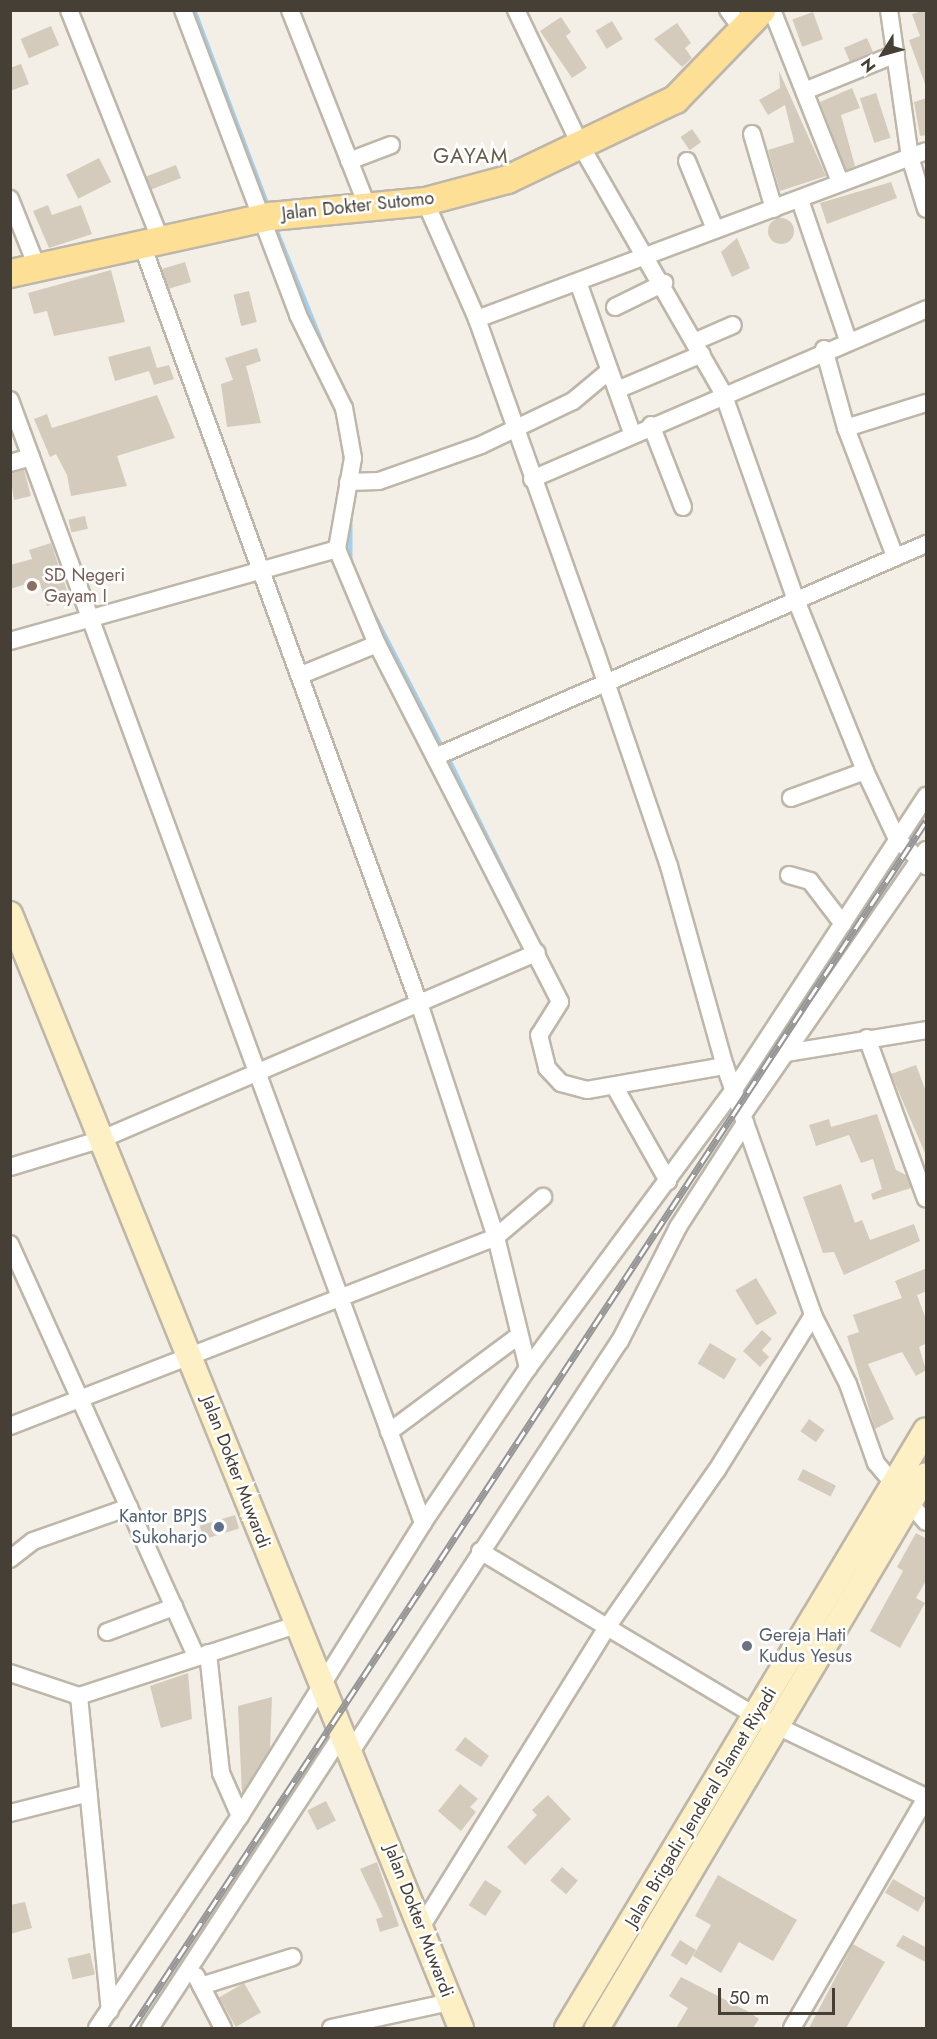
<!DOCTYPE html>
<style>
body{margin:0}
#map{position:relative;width:937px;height:2039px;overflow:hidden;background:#f3efe6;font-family:Jost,sans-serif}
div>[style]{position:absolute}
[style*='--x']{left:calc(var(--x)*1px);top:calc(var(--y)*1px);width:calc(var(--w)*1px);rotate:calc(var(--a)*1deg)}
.stream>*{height:4.5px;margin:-2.25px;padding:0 2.25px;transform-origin:2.25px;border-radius:2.25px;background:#a3d0ef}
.building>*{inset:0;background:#d4cbbc;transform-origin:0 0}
.round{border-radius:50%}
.roads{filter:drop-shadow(2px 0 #beb7a9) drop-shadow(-2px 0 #beb7a9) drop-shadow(0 2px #beb7a9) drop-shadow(0 -2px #beb7a9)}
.street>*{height:16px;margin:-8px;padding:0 8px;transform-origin:8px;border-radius:8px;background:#fff}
.secondary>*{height:24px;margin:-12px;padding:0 12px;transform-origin:12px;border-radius:12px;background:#fef0c5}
.primary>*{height:27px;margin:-13.5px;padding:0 13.5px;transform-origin:13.5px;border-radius:13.5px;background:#fde095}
.rail>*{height:7px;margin-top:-3.5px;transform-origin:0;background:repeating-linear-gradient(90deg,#fff 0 14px,#969696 0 28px);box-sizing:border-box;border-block:2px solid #969696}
.dots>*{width:16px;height:16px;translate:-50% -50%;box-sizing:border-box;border:3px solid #fff;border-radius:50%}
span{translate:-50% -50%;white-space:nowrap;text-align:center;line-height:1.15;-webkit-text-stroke:5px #fff;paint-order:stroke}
.street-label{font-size:18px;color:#463f36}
.education-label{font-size:18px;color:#785e54}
.left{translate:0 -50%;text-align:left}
.service-label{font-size:18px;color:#4e5e75}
.right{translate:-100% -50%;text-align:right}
.worship-label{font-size:18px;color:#5b616d}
.quarter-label{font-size:21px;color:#685d4d;letter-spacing:1.5px}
.frame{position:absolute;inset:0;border:12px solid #463f36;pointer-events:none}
.north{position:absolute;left:853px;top:24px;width:60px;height:60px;-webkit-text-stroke:4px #fff;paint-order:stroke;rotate:233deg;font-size:16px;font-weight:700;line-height:24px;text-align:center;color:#463f36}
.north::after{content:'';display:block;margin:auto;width:21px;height:27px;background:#463f36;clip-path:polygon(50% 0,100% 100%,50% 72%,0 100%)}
.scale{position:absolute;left:718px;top:1988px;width:117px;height:27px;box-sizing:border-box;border:3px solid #463f36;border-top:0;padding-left:8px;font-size:18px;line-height:21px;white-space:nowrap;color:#463f36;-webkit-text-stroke:4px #fff;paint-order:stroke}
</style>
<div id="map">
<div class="stream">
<div style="--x:194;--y:10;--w:210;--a:69.4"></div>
<div style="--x:275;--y:227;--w:141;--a:68"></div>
<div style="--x:354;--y:421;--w:24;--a:81"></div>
<div style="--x:350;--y:516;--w:48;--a:90"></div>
<div style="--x:370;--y:607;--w:160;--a:62.8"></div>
<div style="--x:447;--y:756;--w:217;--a:63.8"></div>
</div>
<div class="building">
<div style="clip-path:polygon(927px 10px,927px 84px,925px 84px,909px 40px,920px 36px,912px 14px)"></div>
<div style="left:813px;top:12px;width:29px;height:22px;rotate:70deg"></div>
<div style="clip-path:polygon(561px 17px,571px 32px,566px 36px,587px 68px,572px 78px,540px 31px)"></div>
<div style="left:612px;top:21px;width:21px;height:19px;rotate:59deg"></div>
<div style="clip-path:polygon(677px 23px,691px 43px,685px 48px,692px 58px,682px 67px,654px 39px)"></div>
<div style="left:51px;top:26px;width:21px;height:33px;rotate:67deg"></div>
<div style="left:867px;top:38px;width:15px;height:25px;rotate:67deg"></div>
<div style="clip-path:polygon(21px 64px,29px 84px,10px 91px,10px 68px)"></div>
<div style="clip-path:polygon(779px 71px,826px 176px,780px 191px,768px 150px,794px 142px,785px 105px,768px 115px,759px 100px,780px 88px)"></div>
<div style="clip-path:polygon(852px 88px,860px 108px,841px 115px,855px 166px,846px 170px,820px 102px)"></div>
<div style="left:876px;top:93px;width:47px;height:17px;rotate:72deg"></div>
<div style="clip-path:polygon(927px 98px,927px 135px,920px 136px,914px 102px)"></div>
<div style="left:692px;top:129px;width:16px;height:14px;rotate:55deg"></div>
<div style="left:99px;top:158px;width:27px;height:37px;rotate:63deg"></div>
<div style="left:176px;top:165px;width:14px;height:32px;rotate:69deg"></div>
<div style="clip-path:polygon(891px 182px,897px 198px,827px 224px,820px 203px)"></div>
<div style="clip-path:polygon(48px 205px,52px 215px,81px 205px,92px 234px,49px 248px,33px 211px)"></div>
<div class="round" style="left:768px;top:218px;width:26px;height:26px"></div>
<div style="clip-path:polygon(737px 238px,750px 268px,732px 277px,721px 252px)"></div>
<div style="left:185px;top:262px;width:21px;height:24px;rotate:73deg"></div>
<div style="clip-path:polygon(111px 270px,125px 322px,54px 336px,47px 311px,34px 314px,28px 293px)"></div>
<div style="left:249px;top:291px;width:32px;height:16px;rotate:76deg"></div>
<div style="clip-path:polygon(150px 346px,157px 368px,169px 365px,174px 379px,154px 385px,149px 371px,115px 381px,108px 357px)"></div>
<div style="clip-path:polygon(257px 348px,261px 361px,246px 366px,261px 423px,227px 427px,221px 384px,233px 380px,225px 358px)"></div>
<div style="clip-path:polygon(157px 395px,175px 438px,117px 456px,127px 486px,71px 496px,67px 475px,56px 454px,50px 457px,34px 419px,47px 414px,52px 428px)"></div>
<div style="clip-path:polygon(24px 470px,31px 496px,14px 500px,10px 474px)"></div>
<div style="left:85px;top:516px;width:13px;height:17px;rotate:77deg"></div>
<div style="clip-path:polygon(51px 543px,70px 599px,47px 606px,39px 580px,10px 589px,10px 565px,32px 559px,29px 550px)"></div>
<div style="clip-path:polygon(916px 1065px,927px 1094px,925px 1153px,891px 1074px)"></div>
<div style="clip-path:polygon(877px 1114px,896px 1170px,906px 1175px,911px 1188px,873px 1200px,871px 1194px,882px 1189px,873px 1159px,861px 1163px,849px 1135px,816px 1146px,809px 1125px,829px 1119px,831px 1127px)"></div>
<div style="clip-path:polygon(841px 1184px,855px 1223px,862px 1220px,870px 1240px,914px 1224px,920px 1241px,844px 1275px,834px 1252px,823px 1253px,803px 1197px)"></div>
<div style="clip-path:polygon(927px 1268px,927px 1291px,917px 1295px,927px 1322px,927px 1343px,919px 1347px,926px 1370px,916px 1376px,902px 1352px,868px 1364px,894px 1419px,875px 1429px,847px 1336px,859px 1332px,853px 1315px,902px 1298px,895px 1281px)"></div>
<div style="left:756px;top:1278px;width:41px;height:24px;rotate:59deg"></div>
<div style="clip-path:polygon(762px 1330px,772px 1339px,762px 1350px,769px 1357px,760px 1367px,743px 1351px)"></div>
<div style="left:710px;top:1343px;width:31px;height:24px;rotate:31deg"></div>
<div style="left:809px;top:1419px;width:19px;height:15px;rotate:35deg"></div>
<div style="left:803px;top:1469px;width:37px;height:12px;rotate:27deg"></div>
<div style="left:235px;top:1515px;width:14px;height:37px;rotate:73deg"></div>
<div style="clip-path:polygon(916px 1533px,927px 1539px,927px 1579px,916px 1598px,925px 1603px,900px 1648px,870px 1631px,903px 1571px,897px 1567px)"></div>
<div style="clip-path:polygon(188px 1673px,192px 1719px,161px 1728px,150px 1686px)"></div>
<div style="clip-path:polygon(272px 1697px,270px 1748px,242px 1793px,238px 1706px)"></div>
<div style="clip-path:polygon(465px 1737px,489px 1756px,481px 1767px,455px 1750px)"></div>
<div style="clip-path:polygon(460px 1784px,478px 1799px,470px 1807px,476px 1812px,461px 1831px,438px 1811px)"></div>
<div style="clip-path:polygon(548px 1795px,571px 1819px,525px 1865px,507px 1847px,537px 1815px,532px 1810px)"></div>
<div style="left:326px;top:1801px;width:22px;height:21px;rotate:63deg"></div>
<div style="clip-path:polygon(377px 1862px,399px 1926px,380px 1932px,376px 1919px,383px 1917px,360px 1869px)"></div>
<div style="left:562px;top:1867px;width:21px;height:18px;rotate:41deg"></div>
<div style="clip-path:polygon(718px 1875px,797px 1920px,773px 1961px,739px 1942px,721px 1973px,693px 1956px,711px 1925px,695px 1916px)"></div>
<div style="left:893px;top:1879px;width:38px;height:16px;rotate:30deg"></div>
<div style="left:485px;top:1880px;width:20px;height:30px;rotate:33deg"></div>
<div style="clip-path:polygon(25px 1902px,32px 1928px,10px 1934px,10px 1905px)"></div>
<div style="clip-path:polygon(903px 1935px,927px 1948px,927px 1963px,896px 1946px)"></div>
<div style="left:680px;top:1940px;width:19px;height:18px;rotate:32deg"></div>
<div style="clip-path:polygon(853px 1944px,885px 1962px,846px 2028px,809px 2028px)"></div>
<div style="left:90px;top:1953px;width:22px;height:23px;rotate:77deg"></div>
<div style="clip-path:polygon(681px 1977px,749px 2012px,759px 2019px,753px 2028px,676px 2028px,688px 2008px,669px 1996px)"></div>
<div style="left:244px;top:1983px;width:34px;height:29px;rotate:60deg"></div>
</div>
<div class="roads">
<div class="street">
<div style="--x:69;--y:10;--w:246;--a:68.3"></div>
<div style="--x:183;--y:10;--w:326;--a:69.3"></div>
<div style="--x:298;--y:315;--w:104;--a:63.7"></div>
<div style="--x:344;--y:408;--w:51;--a:79.8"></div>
<div style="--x:353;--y:458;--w:92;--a:100"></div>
<div style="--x:337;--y:549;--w:103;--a:67.2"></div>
<div style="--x:377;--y:644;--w:402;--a:62.9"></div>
<div style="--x:560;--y:1002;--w:39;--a:122"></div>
<div style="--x:539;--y:1035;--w:34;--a:76"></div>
<div style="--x:547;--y:1068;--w:21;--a:47"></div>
<div style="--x:561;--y:1083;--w:27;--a:15"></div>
<div style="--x:587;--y:1090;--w:140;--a:-9.9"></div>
<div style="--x:290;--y:10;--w:210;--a:68.5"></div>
<div style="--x:516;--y:10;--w:151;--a:64.5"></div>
<div style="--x:581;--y:146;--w:285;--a:60.1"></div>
<div style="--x:723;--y:393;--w:219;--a:70.6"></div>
<div style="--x:796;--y:600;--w:184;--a:68"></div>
<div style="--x:865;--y:771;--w:75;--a:64.8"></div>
<div style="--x:897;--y:839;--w:40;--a:43"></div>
<div style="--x:728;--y:10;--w:22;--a:54"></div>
<div style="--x:772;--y:10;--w:185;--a:68.4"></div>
<div style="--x:889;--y:10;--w:148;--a:81.9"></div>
<div style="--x:910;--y:157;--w:54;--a:72.9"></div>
<div style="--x:807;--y:90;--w:96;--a:-22"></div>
<div style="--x:752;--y:134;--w:78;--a:73.7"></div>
<div style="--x:349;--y:161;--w:45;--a:-20.9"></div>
<div style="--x:687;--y:161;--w:74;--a:67.6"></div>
<div style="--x:10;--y:199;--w:73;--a:68.3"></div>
<div style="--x:800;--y:200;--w:148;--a:71.1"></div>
<div style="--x:425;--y:201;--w:129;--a:66.2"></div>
<div style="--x:477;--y:319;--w:351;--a:70.4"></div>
<div style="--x:595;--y:650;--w:228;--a:71.1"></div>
<div style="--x:669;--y:866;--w:208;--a:74.4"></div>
<div style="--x:725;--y:1066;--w:264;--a:70.5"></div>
<div style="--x:813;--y:1315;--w:77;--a:63.1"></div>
<div style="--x:848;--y:1384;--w:84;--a:70.5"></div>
<div style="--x:876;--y:1463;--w:77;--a:49.7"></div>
<div style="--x:141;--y:242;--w:813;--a:69.94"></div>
<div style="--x:420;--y:1006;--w:243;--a:71.8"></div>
<div style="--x:496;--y:1237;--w:135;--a:76.3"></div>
<div style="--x:578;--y:282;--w:160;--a:70.3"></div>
<div style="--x:615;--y:307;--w:55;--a:-26.1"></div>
<div style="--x:477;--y:319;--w:479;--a:-20.5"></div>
<div style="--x:696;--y:341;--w:40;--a:-23.4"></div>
<div style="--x:824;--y:349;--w:82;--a:74.4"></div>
<div style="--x:846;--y:428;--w:137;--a:69.1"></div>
<div style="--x:617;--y:390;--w:92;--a:-23"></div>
<div style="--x:10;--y:400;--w:1197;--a:69.81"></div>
<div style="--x:651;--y:425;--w:88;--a:68.7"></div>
<div style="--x:846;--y:428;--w:84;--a:-17.4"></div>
<div style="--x:10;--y:463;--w:22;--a:-16"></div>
<div style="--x:532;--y:479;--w:429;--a:-23.3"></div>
<div style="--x:348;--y:482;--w:31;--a:-2"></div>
<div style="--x:379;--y:481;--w:108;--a:-19.4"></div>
<div style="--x:481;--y:445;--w:102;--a:-25.6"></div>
<div style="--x:573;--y:401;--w:47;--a:-39.8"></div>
<div style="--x:10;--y:641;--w:340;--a:-15.7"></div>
<div style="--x:301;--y:675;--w:82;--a:-22.2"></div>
<div style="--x:435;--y:757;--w:535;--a:-23.45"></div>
<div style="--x:791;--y:798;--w:79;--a:-20"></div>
<div style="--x:789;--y:875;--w:22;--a:16"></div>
<div style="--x:810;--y:881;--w:54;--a:52.5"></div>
<div style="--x:867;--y:1038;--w:171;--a:69.9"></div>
<div style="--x:786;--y:1053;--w:142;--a:-9.3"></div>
<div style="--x:616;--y:1089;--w:106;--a:60.5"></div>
<div style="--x:744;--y:1113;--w:320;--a:-55.3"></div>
<div style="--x:10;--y:1167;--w:96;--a:-16.9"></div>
<div style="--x:102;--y:1139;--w:473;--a:-23.2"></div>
<div style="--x:10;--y:1244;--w:452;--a:65.7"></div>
<div style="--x:10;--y:1426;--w:521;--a:-21.25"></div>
<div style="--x:496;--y:1237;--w:62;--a:-40.4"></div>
<div style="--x:389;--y:1432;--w:159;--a:-36.6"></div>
<div style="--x:480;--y:1551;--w:322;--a:30.9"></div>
<div style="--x:756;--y:1716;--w:188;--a:25.5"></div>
<div style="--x:10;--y:1559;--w:29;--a:-38"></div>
<div style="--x:33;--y:1541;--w:102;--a:-19.5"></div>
<div style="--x:107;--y:1632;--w:72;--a:-20.5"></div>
<div style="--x:208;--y:1653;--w:121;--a:83.8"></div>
<div style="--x:221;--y:1773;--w:47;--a:66.2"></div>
<div style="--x:10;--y:1673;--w:73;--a:18.4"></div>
<div style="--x:79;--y:1696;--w:228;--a:-18.1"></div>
<div style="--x:79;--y:1696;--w:316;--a:84.4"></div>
<div style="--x:352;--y:1750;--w:489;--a:-56.8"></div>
<div style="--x:620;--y:1341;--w:128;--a:-63"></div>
<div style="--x:678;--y:1227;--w:124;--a:-57.2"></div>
<div style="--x:10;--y:1813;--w:81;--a:-14.2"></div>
<div style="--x:423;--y:1924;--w:351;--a:-58.2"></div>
<div style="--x:608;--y:1626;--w:190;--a:-55.1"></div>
<div style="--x:717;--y:1470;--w:182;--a:-58.2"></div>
<div style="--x:196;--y:1976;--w:59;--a:62.6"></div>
<div style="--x:201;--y:1986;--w:96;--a:-17.5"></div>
<div style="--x:97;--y:2028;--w:256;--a:-56"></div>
<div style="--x:240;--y:1816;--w:345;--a:-58"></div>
<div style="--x:423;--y:1523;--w:187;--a:-55.9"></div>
<div style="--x:528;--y:1368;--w:348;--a:-53.5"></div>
<div style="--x:735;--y:1088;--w:349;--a:-56.8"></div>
<div style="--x:150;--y:2028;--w:355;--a:-56.8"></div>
<div style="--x:331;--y:2028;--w:122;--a:-12.3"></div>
<div style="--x:792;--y:2028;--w:266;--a:-59.8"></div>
</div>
<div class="secondary">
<div style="--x:10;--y:914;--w:1202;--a:67.96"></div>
<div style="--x:567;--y:2028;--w:697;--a:-59.02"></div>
<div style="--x:597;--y:2028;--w:643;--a:-59.25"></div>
</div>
<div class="primary">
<div style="--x:10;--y:273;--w:266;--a:-12.4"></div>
<div style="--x:270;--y:216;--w:156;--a:-5.5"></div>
<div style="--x:425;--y:201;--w:85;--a:-15"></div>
<div style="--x:507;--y:179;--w:186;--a:-25.5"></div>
<div style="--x:675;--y:99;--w:124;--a:-46"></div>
</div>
</div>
<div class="rail">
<div style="--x:132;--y:2028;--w:1445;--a:-56.66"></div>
</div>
<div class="dots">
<div style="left:32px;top:586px;background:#8d6e63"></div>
<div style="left:219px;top:1527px;background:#5c6f8a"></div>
<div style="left:747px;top:1646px;background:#6b7280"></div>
</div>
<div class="street-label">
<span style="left:358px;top:206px;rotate:-6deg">Jalan Dokter Sutomo</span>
<span style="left:236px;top:1472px;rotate:69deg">Jalan Dokter Muwardi</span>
<span style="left:701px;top:1807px;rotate:-59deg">Jalan Brigadir Jenderal Slamet Riyadi</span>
<span style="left:419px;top:1921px;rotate:69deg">Jalan Dokter Muwardi</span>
</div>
<div class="education-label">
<span class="left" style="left:44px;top:586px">SD Negeri<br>Gayam I</span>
</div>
<div class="service-label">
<span class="right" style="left:207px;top:1527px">Kantor BPJS<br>Sukoharjo</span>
</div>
<div class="worship-label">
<span class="left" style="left:759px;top:1646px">Gereja Hati<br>Kudus Yesus</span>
</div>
<div class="quarter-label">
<span style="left:471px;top:156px">GAYAM</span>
</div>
<div class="frame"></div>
<div class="north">N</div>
<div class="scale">50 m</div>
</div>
